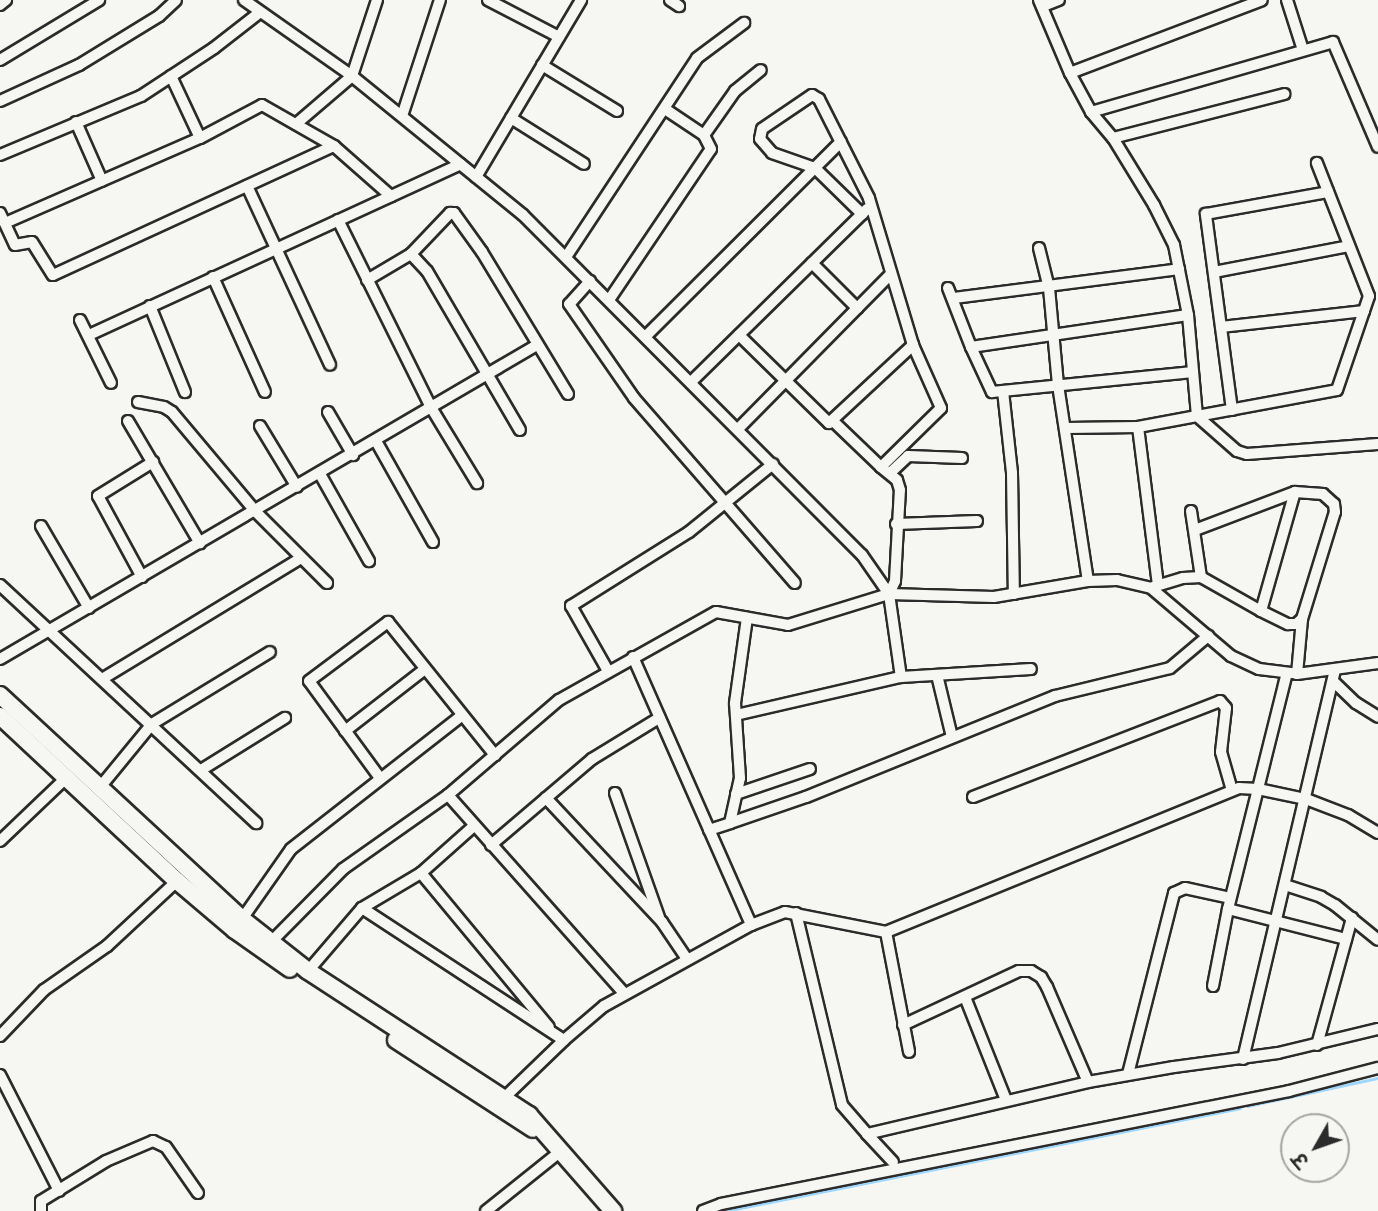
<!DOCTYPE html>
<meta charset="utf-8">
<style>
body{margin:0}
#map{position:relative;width:1378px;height:1211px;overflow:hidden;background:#f6f6f2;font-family:"Patrick Hand","Playpen Sans Deva",sans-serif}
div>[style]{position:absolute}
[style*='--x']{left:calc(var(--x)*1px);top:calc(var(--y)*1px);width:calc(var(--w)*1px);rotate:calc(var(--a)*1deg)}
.stream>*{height:2.5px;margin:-1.25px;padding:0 1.25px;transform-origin:1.25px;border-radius:1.25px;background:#9ed6fd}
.roads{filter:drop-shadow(2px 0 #2b2b2b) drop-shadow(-2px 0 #2b2b2b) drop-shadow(0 2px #2b2b2b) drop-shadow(0 -2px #2b2b2b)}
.street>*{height:10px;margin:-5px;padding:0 5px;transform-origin:5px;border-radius:5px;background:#f6f6f2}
.secondary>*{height:16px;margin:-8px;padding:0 8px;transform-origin:8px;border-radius:8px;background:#f6f6f2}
span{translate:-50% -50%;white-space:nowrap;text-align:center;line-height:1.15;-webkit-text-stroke:5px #f6f6f2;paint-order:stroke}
.north{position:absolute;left:1280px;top:1113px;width:70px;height:70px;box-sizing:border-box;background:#f6f6f2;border:2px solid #a5a5a2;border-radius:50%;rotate:230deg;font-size:19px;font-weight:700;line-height:28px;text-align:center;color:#2b2b2b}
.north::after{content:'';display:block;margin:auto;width:24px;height:32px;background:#2b2b2b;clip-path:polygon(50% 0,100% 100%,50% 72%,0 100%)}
</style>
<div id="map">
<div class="stream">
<div style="--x:1247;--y:1106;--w:134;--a:-12.1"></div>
<div style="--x:725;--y:1211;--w:525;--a:-11.31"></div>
</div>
<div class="roads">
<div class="street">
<div style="--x:244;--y:0;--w:132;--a:35.1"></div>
<div style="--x:352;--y:76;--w:220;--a:39.1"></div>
<div style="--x:523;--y:215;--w:480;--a:45.1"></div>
<div style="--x:862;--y:555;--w:47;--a:55.3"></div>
<div style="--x:889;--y:594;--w:84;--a:81.8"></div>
<div style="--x:488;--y:0;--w:80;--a:27.5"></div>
<div style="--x:670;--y:0;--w:11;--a:34"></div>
<div style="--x:1039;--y:0;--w:79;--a:67"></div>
<div style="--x:1070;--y:73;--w:44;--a:61.7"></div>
<div style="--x:1091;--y:112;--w:34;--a:50"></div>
<div style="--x:1113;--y:138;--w:79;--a:58.5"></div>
<div style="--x:1154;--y:205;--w:45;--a:63.4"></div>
<div style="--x:1174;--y:245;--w:71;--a:78.7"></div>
<div style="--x:1188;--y:315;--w:101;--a:84.9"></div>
<div style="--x:1197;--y:416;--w:60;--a:169.4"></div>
<div style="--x:1138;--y:427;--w:159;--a:82.8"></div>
<div style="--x:1287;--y:0;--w:52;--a:72.3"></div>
<div style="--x:0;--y:5;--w:8;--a:-40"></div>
<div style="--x:1043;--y:6;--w:17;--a:-21"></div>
<div style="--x:0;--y:60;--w:116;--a:-31.2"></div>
<div style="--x:542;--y:65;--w:88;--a:31.5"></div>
<div style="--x:1070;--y:73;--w:205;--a:-20.8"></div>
<div style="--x:171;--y:76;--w:68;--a:64.9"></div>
<div style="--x:0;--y:101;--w:87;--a:-24.5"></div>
<div style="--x:79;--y:65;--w:94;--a:-31.5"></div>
<div style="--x:159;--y:16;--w:23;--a:-43"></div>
<div style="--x:665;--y:109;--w:47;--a:33.7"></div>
<div style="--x:1091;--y:112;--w:252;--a:-16.1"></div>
<div style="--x:1333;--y:42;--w:114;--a:66.8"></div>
<div style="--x:402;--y:116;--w:122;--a:-71.9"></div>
<div style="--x:511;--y:118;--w:86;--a:32.2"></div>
<div style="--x:76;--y:122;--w:64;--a:66.2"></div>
<div style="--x:296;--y:124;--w:74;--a:-40.6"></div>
<div style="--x:352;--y:76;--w:80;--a:-71.8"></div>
<div style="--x:1113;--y:138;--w:177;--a:-14.4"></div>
<div style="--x:0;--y:155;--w:153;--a:-22.7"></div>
<div style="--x:141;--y:96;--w:87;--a:-33.3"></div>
<div style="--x:214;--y:48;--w:57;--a:-37.9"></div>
<div style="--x:476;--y:177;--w:206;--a:-59.3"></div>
<div style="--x:247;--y:186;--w:197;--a:65.1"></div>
<div style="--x:0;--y:213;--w:35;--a:65"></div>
<div style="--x:15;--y:245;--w:17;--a:-10"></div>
<div style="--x:32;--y:242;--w:39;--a:58"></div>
<div style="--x:53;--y:275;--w:309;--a:-24.7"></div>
<div style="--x:338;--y:220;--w:211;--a:63.6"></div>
<div style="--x:432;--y:409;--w:87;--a:58.7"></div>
<div style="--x:5;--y:223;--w:213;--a:-23.6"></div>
<div style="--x:200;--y:138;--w:70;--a:-28"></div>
<div style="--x:262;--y:105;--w:83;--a:29.7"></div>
<div style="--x:334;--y:146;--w:76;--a:41.3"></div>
<div style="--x:1039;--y:248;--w:41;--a:76"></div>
<div style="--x:1049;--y:288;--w:97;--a:84.7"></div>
<div style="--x:1058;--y:385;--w:198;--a:81.3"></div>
<div style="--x:411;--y:254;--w:57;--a:-46.4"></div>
<div style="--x:450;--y:213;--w:4;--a:0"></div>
<div style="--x:454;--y:213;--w:48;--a:54.3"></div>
<div style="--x:482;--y:252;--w:166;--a:58.8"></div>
<div style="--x:566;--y:257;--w:238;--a:-56.6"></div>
<div style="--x:697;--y:58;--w:59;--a:-36.7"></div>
<div style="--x:812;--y:263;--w:64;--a:45"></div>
<div style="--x:1214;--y:272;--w:137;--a:-10.9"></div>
<div style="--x:213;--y:277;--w:126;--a:65.7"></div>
<div style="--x:367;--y:280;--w:51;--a:-30.6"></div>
<div style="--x:411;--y:254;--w:23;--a:47"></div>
<div style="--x:427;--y:271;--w:184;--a:59.7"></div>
<div style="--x:590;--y:281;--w:31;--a:132"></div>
<div style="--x:569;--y:304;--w:114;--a:55.3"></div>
<div style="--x:634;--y:398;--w:245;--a:49"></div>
<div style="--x:948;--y:288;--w:63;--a:68.7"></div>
<div style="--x:971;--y:347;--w:219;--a:-8.4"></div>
<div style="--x:954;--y:298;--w:227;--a:-7.3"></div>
<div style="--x:609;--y:300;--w:182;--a:-56"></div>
<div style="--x:711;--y:149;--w:16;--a:-117"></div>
<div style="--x:704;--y:135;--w:54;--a:-54.8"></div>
<div style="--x:735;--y:91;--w:33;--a:-39"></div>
<div style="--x:150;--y:306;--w:93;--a:67.9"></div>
<div style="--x:80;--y:320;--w:70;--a:63.8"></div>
<div style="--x:1221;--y:327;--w:144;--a:-6.4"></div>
<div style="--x:89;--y:335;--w:409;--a:-24.7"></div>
<div style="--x:739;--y:335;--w:126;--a:44.4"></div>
<div style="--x:829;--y:423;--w:115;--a:-42.9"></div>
<div style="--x:913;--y:345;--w:153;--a:-106.7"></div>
<div style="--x:869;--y:198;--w:111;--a:-116.8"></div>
<div style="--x:819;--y:99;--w:8;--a:-150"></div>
<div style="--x:812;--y:95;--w:60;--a:145.8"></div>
<div style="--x:762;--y:129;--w:10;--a:101"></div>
<div style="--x:760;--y:139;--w:18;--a:49"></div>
<div style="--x:772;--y:153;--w:46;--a:19.2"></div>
<div style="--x:815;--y:168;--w:66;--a:44.4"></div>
<div style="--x:646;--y:336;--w:275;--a:-44.9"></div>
<div style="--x:971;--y:347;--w:50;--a:65"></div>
<div style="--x:992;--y:392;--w:202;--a:-5.7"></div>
<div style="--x:691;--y:382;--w:247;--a:-44.5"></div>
<div style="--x:1003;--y:391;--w:82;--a:83.7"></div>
<div style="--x:1012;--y:473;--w:121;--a:89.1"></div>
<div style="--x:138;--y:402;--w:26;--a:11"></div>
<div style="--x:164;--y:407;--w:9;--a:32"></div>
<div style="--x:172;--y:412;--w:129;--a:50"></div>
<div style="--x:255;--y:511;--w:102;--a:45"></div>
<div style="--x:1232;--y:410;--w:198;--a:-97.6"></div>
<div style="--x:1206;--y:214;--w:124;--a:-10.2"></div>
<div style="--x:328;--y:412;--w:50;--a:59.8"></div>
<div style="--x:1197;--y:416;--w:142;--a:-10.5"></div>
<div style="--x:1337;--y:390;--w:99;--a:-71.2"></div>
<div style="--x:1369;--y:296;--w:143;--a:-111.4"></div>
<div style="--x:1197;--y:416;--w:53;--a:41.2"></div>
<div style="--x:1237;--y:451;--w:10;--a:17"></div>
<div style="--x:1247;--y:454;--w:131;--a:-4.4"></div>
<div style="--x:128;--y:421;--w:142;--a:59.5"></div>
<div style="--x:834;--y:422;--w:65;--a:43.8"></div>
<div style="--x:260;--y:426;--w:71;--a:58.8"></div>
<div style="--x:1067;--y:428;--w:71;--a:-0.8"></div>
<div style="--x:738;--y:429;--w:218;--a:-45.4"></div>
<div style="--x:376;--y:441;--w:116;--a:60.6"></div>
<div style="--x:890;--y:473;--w:25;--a:-43"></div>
<div style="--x:908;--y:456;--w:54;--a:2.1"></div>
<div style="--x:320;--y:474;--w:100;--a:60.6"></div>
<div style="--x:1191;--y:511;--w:67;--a:81.4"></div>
<div style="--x:896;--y:524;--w:81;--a:-2.1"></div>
<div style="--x:41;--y:526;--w:95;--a:59.7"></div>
<div style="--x:142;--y:577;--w:92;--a:-118.5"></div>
<div style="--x:98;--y:496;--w:65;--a:-31.7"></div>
<div style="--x:0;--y:585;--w:350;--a:42.9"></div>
<div style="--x:1153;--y:587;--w:31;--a:-17"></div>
<div style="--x:1183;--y:578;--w:18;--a:-3"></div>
<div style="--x:1201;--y:577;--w:69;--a:29.5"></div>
<div style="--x:1261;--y:611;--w:30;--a:26"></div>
<div style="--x:1288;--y:624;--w:8;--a:0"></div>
<div style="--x:1296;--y:624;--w:8;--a:-40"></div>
<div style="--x:1302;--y:619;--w:112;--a:-72.9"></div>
<div style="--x:1335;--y:512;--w:8;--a:-97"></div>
<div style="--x:1334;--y:504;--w:15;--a:-138"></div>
<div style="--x:1323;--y:494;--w:28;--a:-176"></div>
<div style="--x:1295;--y:492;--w:107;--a:159.2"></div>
<div style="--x:889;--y:594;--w:14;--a:-65"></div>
<div style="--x:895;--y:581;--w:91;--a:-86.9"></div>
<div style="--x:900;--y:490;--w:10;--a:-107"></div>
<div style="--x:897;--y:480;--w:21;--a:-141"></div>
<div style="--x:881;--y:467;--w:84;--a:-44.5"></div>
<div style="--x:941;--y:408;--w:69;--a:-114"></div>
<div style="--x:1261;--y:611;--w:124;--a:-74.1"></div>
<div style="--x:633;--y:657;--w:293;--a:66.2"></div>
<div style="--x:0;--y:659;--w:622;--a:-30.32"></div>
<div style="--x:608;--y:671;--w:75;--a:-119.6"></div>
<div style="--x:571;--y:606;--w:139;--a:-32.1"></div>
<div style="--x:689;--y:532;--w:108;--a:-39"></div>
<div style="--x:1297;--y:674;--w:55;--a:-84.8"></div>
<div style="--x:937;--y:675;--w:64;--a:76.4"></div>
<div style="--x:102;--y:679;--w:233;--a:-31.3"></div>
<div style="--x:1333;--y:681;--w:32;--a:44"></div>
<div style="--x:1356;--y:703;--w:26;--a:32"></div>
<div style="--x:736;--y:715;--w:169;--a:-13"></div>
<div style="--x:901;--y:677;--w:130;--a:-3.5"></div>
<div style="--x:345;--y:731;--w:101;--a:-37.8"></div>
<div style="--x:201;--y:770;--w:99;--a:-31.8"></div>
<div style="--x:380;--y:778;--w:120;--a:-126.2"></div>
<div style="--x:309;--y:681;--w:99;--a:-36.8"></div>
<div style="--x:388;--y:622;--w:171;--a:51.2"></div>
<div style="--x:101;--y:786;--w:80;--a:-50.6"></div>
<div style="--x:152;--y:724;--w:138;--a:-31.4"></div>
<div style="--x:615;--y:793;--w:132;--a:70.5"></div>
<div style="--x:736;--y:794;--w:78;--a:-18.7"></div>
<div style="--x:448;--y:795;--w:265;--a:48.4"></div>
<div style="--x:973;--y:797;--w:265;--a:-21.2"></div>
<div style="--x:1220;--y:701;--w:9;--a:49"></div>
<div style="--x:1226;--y:708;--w:44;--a:96.5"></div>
<div style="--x:1221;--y:752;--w:40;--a:74"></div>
<div style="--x:546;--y:798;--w:170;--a:46.9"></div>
<div style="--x:662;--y:922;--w:45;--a:56"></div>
<div style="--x:730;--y:823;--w:80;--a:-18.9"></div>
<div style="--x:806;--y:797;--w:269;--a:-22.1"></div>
<div style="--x:1055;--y:696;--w:118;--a:-13.7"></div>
<div style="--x:1170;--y:668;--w:50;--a:-40.1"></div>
<div style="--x:709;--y:830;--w:22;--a:-18"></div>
<div style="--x:730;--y:823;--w:46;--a:-77.5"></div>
<div style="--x:740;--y:778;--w:75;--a:-93.8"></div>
<div style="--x:735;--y:703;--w:86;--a:-82"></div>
<div style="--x:0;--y:841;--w:94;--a:-43.7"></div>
<div style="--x:491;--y:845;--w:133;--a:-40.4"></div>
<div style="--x:592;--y:759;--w:79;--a:-31.5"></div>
<div style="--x:421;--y:873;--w:200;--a:50.3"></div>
<div style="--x:1285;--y:885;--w:38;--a:18"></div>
<div style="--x:1321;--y:897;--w:16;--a:30"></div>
<div style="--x:1335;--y:905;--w:55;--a:39.1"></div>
<div style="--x:362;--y:908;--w:241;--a:33.2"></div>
<div style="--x:1228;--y:909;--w:122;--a:14.3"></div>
<div style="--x:796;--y:913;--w:197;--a:76.5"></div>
<div style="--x:842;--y:1105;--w:38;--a:49"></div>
<div style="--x:867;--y:1134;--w:227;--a:-13.2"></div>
<div style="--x:1088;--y:1082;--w:87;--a:-9.9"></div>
<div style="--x:1174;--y:1067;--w:105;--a:-7.7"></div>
<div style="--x:1278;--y:1053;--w:103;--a:-13.5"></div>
<div style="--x:242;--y:919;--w:85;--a:-55"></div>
<div style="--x:291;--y:849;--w:216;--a:-38"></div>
<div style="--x:886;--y:932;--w:122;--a:79.1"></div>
<div style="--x:271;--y:942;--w:103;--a:-45.4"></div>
<div style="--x:343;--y:869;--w:128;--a:-35.2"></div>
<div style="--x:448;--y:795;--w:146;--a:-40.6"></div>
<div style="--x:559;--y:700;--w:180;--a:-29.3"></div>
<div style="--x:716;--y:612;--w:73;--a:10.2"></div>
<div style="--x:788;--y:625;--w:106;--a:-17.1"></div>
<div style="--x:889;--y:594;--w:105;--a:1.6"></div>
<div style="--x:994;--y:597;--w:95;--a:-9.7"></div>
<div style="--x:1088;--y:581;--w:29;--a:-2"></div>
<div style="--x:1117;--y:580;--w:35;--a:13"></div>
<div style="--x:1151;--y:588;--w:105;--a:40.4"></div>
<div style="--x:1231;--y:656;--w:31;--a:25"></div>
<div style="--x:1259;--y:669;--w:38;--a:7"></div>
<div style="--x:1297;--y:674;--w:82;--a:-7.7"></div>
<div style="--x:308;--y:971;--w:83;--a:-49.4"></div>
<div style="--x:362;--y:908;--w:69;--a:-30.7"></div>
<div style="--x:421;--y:873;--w:71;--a:-41.6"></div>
<div style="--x:1213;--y:986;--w:78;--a:-79"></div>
<div style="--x:1228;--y:909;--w:243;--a:-76"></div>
<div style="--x:965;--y:997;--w:111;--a:68.3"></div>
<div style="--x:903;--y:1025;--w:128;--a:-25"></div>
<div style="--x:1019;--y:971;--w:12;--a:0"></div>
<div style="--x:1031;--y:971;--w:12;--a:31"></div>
<div style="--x:1041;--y:977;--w:12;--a:59"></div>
<div style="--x:1047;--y:987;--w:103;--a:66.7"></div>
<div style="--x:0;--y:1036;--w:64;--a:-46.3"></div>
<div style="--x:44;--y:990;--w:77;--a:-34.9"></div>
<div style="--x:107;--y:946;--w:96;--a:-42.9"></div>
<div style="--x:1317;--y:1045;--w:132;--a:-74.6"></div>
<div style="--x:1243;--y:1059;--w:400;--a:-76.7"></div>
<div style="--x:1128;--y:1074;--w:187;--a:-75.7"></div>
<div style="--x:1174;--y:893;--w:12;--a:-24"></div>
<div style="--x:1185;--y:888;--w:46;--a:12.5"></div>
<div style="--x:0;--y:1075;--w:130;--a:63"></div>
<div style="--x:505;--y:1097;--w:82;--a:-44"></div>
<div style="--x:564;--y:1040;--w:52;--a:-40.4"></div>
<div style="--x:604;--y:1006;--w:168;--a:-28.9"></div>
<div style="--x:751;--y:925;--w:36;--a:-21"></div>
<div style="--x:785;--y:912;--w:103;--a:11.2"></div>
<div style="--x:886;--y:932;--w:381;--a:-22.2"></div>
<div style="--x:1239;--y:788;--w:19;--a:3"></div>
<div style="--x:1258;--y:789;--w:49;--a:11.8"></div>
<div style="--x:1306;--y:799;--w:45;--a:20.9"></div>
<div style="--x:1348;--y:815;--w:35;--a:31"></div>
<div style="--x:867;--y:1134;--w:38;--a:47"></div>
<div style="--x:41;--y:1211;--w:10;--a:-90"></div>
<div style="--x:41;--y:1201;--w:76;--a:-31.6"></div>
<div style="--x:106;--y:1161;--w:51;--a:-23.1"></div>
<div style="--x:153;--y:1141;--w:14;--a:25"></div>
<div style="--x:166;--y:1147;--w:56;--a:55.2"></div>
<div style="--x:486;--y:1211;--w:96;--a:-38.7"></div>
<div style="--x:703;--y:1211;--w:19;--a:-21"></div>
<div style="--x:721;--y:1204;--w:579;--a:-11.25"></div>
<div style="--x:1289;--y:1091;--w:92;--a:-14.5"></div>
</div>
<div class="secondary">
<div style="--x:0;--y:695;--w:330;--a:42.8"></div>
<div style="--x:242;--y:919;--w:84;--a:38.2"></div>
<div style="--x:308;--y:971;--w:264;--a:33.1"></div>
<div style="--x:529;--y:1115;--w:128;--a:48.8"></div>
<div style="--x:0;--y:716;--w:242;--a:43"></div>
<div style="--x:177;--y:881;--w:76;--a:40.2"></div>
<div style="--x:235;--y:930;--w:67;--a:35.3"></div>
<div style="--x:396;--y:1040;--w:163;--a:33"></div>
</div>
</div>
<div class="north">उ</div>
</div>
